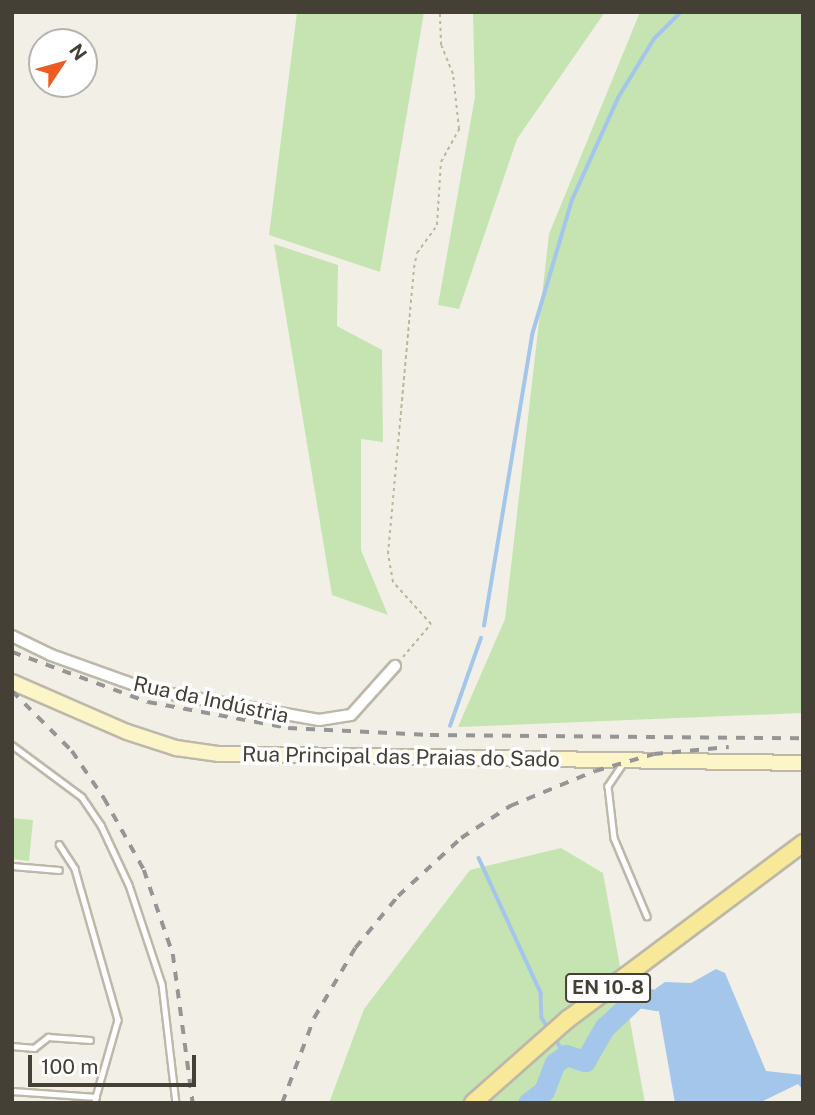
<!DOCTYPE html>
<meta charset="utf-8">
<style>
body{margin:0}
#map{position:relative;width:815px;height:1115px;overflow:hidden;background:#f2f0e6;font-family:"Public Sans",sans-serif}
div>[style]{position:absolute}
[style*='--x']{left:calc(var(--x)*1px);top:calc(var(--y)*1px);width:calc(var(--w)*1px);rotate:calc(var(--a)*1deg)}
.green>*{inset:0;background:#c6e4b1}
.water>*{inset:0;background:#a5c6eb}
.stream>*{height:3.5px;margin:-1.75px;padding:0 1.75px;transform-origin:1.75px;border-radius:1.75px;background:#a5c6eb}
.river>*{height:21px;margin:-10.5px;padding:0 10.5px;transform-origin:10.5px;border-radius:10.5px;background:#a5c6eb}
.path>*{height:2px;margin-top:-1px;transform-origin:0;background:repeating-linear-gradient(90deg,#beb69b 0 3.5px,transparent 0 7px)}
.roads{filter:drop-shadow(2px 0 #bdb8a9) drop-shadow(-2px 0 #bdb8a9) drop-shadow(0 2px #bdb8a9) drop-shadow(0 -2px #bdb8a9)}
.lane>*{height:4.5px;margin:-2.25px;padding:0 2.25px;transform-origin:2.25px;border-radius:2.25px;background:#fff}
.street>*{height:10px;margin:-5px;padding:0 5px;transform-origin:5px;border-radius:5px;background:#fff}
.secondary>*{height:14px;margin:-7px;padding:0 7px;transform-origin:7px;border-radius:7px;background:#fbf5c7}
.primary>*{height:16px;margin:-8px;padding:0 8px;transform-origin:8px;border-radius:8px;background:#f8e999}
.rail>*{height:3.5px;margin-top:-1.75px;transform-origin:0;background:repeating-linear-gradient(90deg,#959595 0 9px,transparent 0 18px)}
span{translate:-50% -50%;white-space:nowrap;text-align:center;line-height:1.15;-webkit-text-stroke:7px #fff;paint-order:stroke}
.shield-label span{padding:2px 5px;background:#fff;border:2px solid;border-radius:5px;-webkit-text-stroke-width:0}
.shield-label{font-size:19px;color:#444036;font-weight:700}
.street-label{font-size:21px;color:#444036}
.frame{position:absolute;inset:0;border:14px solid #444036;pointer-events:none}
.north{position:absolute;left:28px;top:28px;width:70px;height:70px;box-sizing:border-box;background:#fff;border:2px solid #b4b3af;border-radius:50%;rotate:54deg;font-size:19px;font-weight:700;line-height:28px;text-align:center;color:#444036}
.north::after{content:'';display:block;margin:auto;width:24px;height:32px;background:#ed5b22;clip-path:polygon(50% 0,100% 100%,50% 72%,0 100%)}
.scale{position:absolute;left:28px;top:1055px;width:168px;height:32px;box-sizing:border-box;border:4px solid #444036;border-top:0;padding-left:9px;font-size:21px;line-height:24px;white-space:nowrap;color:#444036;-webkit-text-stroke:5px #fff;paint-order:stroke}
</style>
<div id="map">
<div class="green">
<div style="clip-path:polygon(297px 12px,424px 12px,380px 272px,269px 235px)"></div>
<div style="clip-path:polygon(473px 12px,605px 12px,517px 139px,459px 309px,438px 305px,475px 97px)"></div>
<div style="clip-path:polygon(640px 12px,803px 12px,803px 713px,458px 727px,505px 619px,549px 234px)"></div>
<div style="clip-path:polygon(274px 244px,338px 265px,337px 326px,382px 350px,383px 442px,361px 439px,361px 550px,388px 615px,332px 595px)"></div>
<div style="clip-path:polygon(12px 818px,33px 820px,29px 861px,12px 859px)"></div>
<div style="clip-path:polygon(561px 848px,603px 873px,645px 1103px,329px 1103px,364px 1009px,470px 870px)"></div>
</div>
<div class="water">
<div style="clip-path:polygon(716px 969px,725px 973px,766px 1071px,803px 1075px,803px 1090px,798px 1084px,759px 1103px,675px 1103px,655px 989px,665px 982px,691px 983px)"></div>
</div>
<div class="stream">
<div style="--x:484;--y:626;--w:295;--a:-80.6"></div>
<div style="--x:532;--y:335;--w:141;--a:-73.5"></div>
<div style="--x:572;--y:200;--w:112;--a:-65.7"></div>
<div style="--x:618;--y:98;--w:69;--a:-58.6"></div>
<div style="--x:654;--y:39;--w:38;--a:-45"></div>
<div style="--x:450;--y:726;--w:93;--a:-70.6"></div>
<div style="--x:479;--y:858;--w:149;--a:65.3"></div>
<div style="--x:541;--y:993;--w:25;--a:88"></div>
<div style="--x:542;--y:1018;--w:13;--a:58"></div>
<div style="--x:555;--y:1039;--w:19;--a:55"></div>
</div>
<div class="river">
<div style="--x:528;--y:1103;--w:20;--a:-37"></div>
<div style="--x:544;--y:1091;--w:30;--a:-69"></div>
<div style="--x:555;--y:1063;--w:14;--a:-36"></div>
<div style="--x:566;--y:1055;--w:20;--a:18"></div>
<div style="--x:585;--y:1061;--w:39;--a:-60"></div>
<div style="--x:605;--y:1027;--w:44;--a:-43.2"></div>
<div style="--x:637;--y:997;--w:20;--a:9"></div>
</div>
<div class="path">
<div style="--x:403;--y:657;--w:43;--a:-49.7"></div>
<div style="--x:431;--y:624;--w:57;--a:-132.1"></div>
<div style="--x:393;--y:582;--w:28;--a:-100"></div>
<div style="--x:388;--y:554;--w:287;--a:-84.8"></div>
<div style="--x:414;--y:268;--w:15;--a:-79"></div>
<div style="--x:417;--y:253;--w:34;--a:-54"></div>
<div style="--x:437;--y:225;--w:63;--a:-86.4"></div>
<div style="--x:441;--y:162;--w:38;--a:-61"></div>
<div style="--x:459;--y:129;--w:55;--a:-96.2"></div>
<div style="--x:453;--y:74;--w:31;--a:-112"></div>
<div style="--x:441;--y:45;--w:33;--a:-92"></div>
</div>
<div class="roads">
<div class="lane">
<div style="--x:12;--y:745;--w:87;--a:36.6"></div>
<div style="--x:82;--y:797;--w:34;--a:56"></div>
<div style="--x:101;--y:825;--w:66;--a:65"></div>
<div style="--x:129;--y:885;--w:104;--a:71.6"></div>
<div style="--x:162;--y:984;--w:120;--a:83.3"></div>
<div style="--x:623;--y:764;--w:27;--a:124"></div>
<div style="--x:608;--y:786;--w:52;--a:83.4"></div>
<div style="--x:614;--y:838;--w:85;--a:67.1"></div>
<div style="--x:59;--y:844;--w:30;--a:57"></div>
<div style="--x:75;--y:869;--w:157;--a:74.1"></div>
<div style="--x:118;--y:1020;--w:80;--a:105.9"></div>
<div style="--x:12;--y:866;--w:47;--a:4.9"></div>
<div style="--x:12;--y:1046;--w:22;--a:5"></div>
<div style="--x:34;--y:1048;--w:18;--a:-38"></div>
<div style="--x:48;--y:1037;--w:42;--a:4.1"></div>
<div style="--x:12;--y:1091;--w:84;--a:4.1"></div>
<div style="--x:96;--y:1097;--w:6;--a:99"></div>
</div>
<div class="street">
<div style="--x:12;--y:636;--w:43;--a:26"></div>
<div style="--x:51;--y:655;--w:104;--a:19.7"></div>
<div style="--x:149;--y:690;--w:173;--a:10"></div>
<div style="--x:319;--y:720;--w:32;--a:-9"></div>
<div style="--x:351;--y:715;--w:66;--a:-48.1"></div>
</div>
<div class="secondary">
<div style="--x:12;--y:682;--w:125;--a:23.5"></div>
<div style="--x:127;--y:732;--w:52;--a:18.1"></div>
<div style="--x:176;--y:748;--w:42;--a:8.1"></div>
<div style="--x:218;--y:754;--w:585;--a:0.88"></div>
</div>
<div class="primary">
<div style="--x:473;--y:1103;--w:127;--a:-41.5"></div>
<div style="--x:568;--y:1019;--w:294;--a:-36.8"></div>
</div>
</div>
<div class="rail">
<div style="--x:12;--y:652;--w:145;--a:20.2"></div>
<div style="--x:148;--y:702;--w:142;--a:10.5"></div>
<div style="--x:288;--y:728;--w:142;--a:2.8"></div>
<div style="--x:430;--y:735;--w:373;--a:0.5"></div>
<div style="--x:12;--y:691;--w:85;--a:45"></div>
<div style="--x:72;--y:751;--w:57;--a:55.8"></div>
<div style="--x:104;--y:798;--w:82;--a:60.9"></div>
<div style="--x:144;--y:870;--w:89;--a:71"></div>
<div style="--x:173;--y:954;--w:150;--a:82.4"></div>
<div style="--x:282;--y:1103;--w:91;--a:-69.4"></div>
<div style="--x:314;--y:1018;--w:81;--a:-59.6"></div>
<div style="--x:355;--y:948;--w:67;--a:-50.4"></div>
<div style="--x:398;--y:896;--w:86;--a:-42.6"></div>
<div style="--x:461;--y:838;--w:59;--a:-33.1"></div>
<div style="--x:510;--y:806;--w:92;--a:-22.4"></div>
<div style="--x:595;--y:771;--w:61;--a:-16.1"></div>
<div style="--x:654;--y:754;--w:75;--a:-5.3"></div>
</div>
<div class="shield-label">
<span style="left:608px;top:988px">EN 10-8</span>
</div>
<div class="street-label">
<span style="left:211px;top:700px;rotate:12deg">Rua da Indústria</span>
<span style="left:401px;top:757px;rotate:1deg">Rua Principal das Praias do Sado</span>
</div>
<div class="frame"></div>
<div class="north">N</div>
<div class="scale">100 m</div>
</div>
